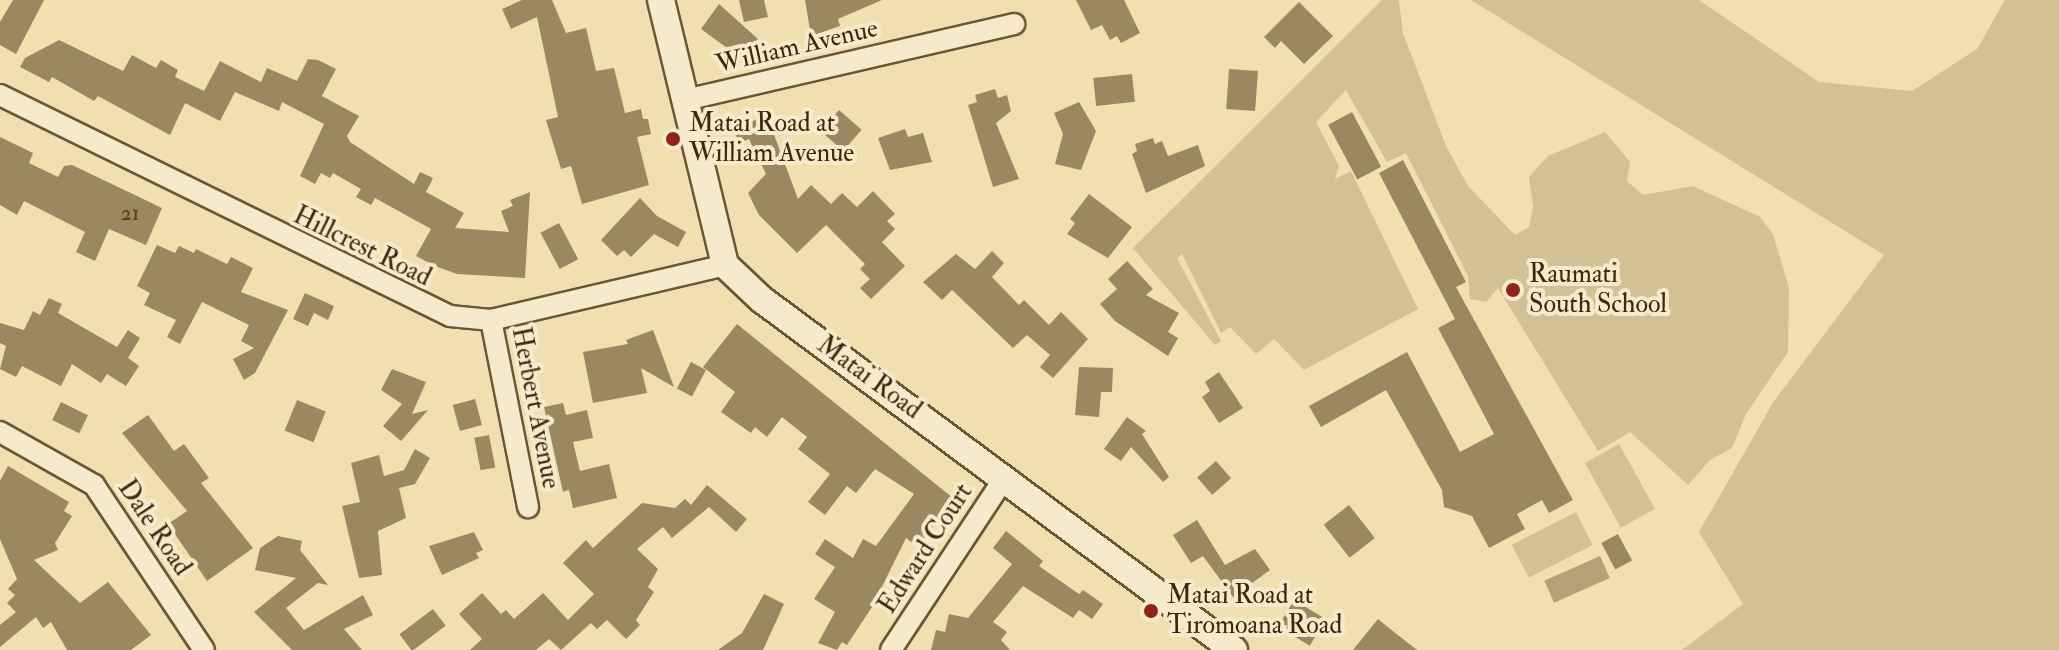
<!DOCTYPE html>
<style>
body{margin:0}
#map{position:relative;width:2059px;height:650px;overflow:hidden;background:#f2dfb0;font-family:"IM FELL Double Pica",serif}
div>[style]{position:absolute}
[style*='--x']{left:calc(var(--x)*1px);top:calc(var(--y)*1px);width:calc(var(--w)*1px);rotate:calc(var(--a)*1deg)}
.green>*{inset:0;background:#d3c094;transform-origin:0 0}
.water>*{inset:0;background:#b4a178;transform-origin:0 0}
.building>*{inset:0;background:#9b8860;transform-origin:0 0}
.roads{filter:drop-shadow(2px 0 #6a5634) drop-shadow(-2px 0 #6a5634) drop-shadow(0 2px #6a5634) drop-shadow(0 -2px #6a5634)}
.minor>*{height:20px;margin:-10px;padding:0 10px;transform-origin:10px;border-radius:10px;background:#f7eacc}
.tertiary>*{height:26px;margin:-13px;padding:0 13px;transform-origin:13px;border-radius:13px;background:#f7eacc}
.dots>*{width:22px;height:22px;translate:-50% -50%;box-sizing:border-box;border:4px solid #f7eacc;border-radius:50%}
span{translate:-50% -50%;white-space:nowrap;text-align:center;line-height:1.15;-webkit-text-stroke:8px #f7eacc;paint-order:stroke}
.number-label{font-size:22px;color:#544120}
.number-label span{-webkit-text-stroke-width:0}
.street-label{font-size:26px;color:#3c290a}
.poi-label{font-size:26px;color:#3c290a}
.left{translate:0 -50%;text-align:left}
</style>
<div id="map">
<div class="green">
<div style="clip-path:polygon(1382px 0,1399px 0,1403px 33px,1446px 146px,1468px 186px,1515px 235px,1529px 227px,1533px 207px,1529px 177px,1548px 156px,1605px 132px,1630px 162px,1627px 181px,1643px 195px,1693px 186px,1760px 217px,1773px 234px,1789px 288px,1788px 352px,1746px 414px,1732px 448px,1710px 460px,1688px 485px,1630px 432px,1598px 451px,1498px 288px,1486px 302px,1470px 299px,1468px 276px,1406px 153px,1387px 162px,1346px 90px,1316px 122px,1339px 166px,1335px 179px,1351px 171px,1418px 309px,1304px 370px,1274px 339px,1256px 354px,1230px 327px,1221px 333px,1182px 254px,1177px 258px,1221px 341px,1215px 345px,1133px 248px)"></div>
<div style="clip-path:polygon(1471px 0,1699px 0,1819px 82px,1912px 91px,1977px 49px,2005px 0,2059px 0,2059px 650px,1682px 650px,1743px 604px,1699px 532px,1774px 401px,1884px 255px)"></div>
<div style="left:1619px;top:444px;width:74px;height:39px;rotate:61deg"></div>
<div style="left:1576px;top:512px;width:37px;height:72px;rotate:63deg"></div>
</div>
<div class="water">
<div style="left:1600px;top:556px;width:24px;height:61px;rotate:66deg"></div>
</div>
<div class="building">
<div style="clip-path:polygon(13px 0,44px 0,16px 54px,0 45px,0 22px)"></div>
<div style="clip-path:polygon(522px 0,552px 0,566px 33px,586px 28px,596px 71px,614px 68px,625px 113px,641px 109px,643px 119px,648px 119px,651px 134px,637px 137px,649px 185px,582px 204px,571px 166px,561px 169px,546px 120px,558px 117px,537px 17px,511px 29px,502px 9px)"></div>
<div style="clip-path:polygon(739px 0,764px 0,768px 17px,744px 22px)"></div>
<div style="clip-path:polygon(805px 0,882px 0,838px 19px,840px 26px,811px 36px)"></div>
<div style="clip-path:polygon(1076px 0,1124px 0,1140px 33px,1121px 43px,1117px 36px,1110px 40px,1102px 25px,1091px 30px)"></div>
<div style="clip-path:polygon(1299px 2px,1333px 36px,1304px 64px,1281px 41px,1275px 48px,1264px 37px)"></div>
<div style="clip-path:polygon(719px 4px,758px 39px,750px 51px,740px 44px,734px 53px,701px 29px)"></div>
<div style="clip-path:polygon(59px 40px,123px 71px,132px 55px,156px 68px,161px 60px,178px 70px,175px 77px,204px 91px,220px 61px,261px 82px,267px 68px,297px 81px,308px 59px,318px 60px,336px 69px,322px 96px,359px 116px,347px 136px,350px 142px,414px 184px,420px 172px,433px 178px,426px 192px,464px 213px,455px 228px,509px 232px,501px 211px,513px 206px,510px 200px,530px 192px,525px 278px,457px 274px,435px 266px,416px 256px,431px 229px,375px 198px,371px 205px,356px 197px,361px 189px,333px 173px,330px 178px,321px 173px,315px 184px,300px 176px,324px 124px,282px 102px,279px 111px,235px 92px,220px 121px,185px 103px,170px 135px,98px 96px,94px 101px,52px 77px,49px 82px,20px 67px,25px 58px)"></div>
<div style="left:1229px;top:69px;width:29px;height:40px;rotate:4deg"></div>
<div style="left:1132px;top:74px;width:28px;height:39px;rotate:84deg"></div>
<div style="clip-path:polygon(995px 89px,998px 98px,1007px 95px,1011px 111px,996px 123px,1019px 179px,993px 187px,968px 105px,977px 102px,975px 95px)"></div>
<div style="clip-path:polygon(1079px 102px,1096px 131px,1081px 170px,1055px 164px,1063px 134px,1054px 113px)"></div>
<div style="left:839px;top:110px;width:30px;height:28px;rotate:41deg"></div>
<div style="left:1352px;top:112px;width:62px;height:27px;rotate:62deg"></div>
<div style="clip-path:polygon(767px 116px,798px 199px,811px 185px,831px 204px,842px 193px,857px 207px,873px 191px,895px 214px,887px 221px,895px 229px,882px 242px,905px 266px,871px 299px,860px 288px,870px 279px,860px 269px,865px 264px,826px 225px,797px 253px,759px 215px,748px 193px,766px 174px,749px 139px,739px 143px,733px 128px)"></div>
<div style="clip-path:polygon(905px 129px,908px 137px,923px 133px,932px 162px,890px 170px,878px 138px)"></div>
<div style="clip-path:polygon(0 137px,33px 153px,29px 163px,58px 177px,64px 166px,72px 165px,162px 208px,146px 245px,109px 229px,95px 261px,76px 252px,85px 232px,24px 201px,17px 215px,0 205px)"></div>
<div style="clip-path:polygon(1153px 138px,1155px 144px,1162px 141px,1168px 156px,1198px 145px,1205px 166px,1146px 193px,1132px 154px,1137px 151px,1135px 144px)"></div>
<div style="clip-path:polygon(1403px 160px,1466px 282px,1456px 287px,1573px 500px,1549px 513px,1542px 500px,1517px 514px,1525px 529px,1489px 548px,1472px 516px,1444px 507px,1442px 490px,1386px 390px,1321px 427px,1309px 406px,1407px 352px,1460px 452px,1494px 434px,1438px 328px,1455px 319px,1379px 173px)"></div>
<div style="clip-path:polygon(1089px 194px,1132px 227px,1108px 258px,1067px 234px,1075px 223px,1070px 219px)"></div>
<div style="clip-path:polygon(640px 198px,657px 216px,686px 232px,678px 247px,654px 234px,631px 257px,624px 250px,617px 256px,601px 240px)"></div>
<div style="left:559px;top:223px;width:41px;height:21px;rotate:62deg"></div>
<div style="clip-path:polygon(157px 245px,175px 253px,179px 246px,194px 253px,196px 249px,227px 264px,231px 257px,253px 268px,241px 292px,288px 310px,255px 373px,244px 380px,233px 359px,254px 348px,241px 341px,249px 325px,202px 302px,180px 344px,167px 337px,176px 320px,144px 305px,150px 293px,137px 286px)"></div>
<div style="clip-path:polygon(992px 251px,1004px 263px,992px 277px,1019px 305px,1024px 300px,1049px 325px,1061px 312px,1088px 339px,1053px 378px,1040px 367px,1050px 355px,1027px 335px,1013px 348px,952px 290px,942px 300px,923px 282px,956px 254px,975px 269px)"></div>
<div style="clip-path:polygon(1127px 261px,1153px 289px,1146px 295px,1179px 313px,1168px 332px,1178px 338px,1168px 356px,1115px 321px,1100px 304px,1117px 289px,1108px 279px)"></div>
<div style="clip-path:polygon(305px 293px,334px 306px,328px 320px,314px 313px,308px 326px,293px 319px)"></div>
<div style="clip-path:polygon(49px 298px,62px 304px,58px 313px,117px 347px,128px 330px,140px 338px,128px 358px,139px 366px,126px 386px,107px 374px,101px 383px,72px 364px,61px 386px,22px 366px,16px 377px,0 369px,6px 346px,0 343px,0 323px,24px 330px,33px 311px,40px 315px)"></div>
<div style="clip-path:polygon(737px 324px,953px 498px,918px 547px,906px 538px,872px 607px,847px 645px,842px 642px,837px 650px,818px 643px,835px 612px,814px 599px,835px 567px,815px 554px,825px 539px,853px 558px,863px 539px,876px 546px,914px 494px,875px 469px,856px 493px,847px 486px,825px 515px,808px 502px,830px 474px,798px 449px,807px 437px,782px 417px,767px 437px,755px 427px,751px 433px,721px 412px,735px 392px,703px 367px)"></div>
<div style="clip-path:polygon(653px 330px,674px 387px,641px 368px,647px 393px,593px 403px,583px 352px,628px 344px,626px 340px)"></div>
<div style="left:691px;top:362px;width:17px;height:30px;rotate:28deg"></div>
<div style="clip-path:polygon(1079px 367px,1113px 368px,1112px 392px,1101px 392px,1099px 417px,1075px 415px)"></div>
<div style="clip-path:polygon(392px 369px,426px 382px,412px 414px,428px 410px,401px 441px,383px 426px,402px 404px,381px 390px)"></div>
<div style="clip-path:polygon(1219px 372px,1243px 408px,1219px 423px,1202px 397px,1210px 391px,1205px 382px)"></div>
<div style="left:475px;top:399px;width:27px;height:23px;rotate:75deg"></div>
<div style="left:297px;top:400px;width:31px;height:33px;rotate:22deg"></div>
<div style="left:61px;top:402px;width:30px;height:20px;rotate:26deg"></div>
<div style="clip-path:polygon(563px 403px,566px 415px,587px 410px,593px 438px,573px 442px,580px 471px,609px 464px,617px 498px,573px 508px,569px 490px,563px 492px,544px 407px)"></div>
<div style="clip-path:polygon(148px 415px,174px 451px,184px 444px,209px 478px,201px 483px,253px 548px,207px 581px,168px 524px,187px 511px,122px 433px)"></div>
<div style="clip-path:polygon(1127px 417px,1146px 431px,1142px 434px,1169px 477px,1163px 482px,1131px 447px,1121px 461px,1104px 449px)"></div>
<div style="left:489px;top:435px;width:33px;height:15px;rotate:79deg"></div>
<div style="clip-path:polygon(415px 449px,430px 458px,415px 484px,399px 488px,406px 518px,378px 531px,382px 575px,359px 578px,342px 506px,360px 502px,351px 463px,379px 455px,384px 476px,404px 470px)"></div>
<div style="left:1216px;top:461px;width:23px;height:25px;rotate:49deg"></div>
<div style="clip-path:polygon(8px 466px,69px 502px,64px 511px,72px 516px,55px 543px,58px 550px,34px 560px,80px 603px,108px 582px,151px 635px,131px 650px,67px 650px,51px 622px,43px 628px,36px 617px,0 647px,0 625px,16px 612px,7px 603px,15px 595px,8px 589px,17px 579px,0 539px,0 481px)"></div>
<div style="clip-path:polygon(707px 485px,747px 519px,736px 532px,709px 507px,672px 538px,663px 527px,637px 549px,658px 569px,648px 587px,654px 592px,636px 620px,640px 625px,626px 639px,607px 620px,597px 629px,591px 623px,561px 650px,549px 639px,536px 650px,470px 650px,482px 639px,459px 614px,482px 593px,501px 614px,506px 610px,514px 619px,543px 593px,568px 620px,594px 594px,563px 563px,586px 540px,593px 548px,642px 503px,675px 508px,685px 499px,691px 505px)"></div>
<div style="left:1349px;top:505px;width:42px;height:32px;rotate:52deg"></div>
<div style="clip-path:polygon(1197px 520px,1225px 565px,1255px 549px,1270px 570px,1233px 597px,1203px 556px,1191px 563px,1173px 535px)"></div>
<div style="clip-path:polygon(1006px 531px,1043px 561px,1039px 566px,1079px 594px,1083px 590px,1103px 604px,1092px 619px,1079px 610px,1073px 618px,1023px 586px,993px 622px,1007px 632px,1001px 640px,1010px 650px,931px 650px,936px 630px,945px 632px,949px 614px,968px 618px,1012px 564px,993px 548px)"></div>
<div style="clip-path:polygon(474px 532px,483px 550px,476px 553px,479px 558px,442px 575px,429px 546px)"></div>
<div style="left:1618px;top:534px;width:30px;height:19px;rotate:62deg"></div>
<div style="clip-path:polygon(278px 536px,302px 541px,300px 550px,328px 585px,318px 583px,286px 608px,304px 630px,363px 595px,373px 615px,344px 629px,362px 650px,292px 650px,254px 612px,296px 578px,255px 570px,260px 548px)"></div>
<div style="clip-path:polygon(764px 594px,784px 604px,763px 650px,718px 650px,742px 633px)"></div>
<div style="left:1294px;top:600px;width:37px;height:31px;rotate:31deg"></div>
<div style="left:433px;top:609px;width:21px;height:42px;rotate:53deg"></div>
<div style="clip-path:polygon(1378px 619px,1394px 632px,1417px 650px,1353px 650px)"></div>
</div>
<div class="roads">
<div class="minor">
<div style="--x:0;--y:95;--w:501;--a:26.16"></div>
<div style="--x:450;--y:316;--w:41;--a:5.6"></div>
<div style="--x:491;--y:320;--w:240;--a:-13.2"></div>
<div style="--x:685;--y:100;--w:338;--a:-13"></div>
<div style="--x:491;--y:320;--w:191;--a:78.8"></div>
<div style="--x:0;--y:432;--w:108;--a:29.4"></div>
<div style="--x:94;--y:485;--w:198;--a:56.3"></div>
<div style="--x:891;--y:650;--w:207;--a:-56.6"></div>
</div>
<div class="tertiary">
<div style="--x:661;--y:0;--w:273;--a:76.4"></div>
<div style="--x:725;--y:265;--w:50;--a:43.4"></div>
<div style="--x:761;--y:299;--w:589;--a:36.58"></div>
</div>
</div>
<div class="dots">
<div style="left:673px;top:139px;background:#8f2418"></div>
<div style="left:1513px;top:290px;background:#8f2418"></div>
<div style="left:1151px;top:611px;background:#8f2418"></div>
</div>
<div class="number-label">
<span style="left:130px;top:214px">21</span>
</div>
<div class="street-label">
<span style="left:797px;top:47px;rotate:-13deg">William Avenue</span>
<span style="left:362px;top:247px;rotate:26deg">Hillcrest Road</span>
<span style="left:869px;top:378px;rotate:36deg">Matai Road</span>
<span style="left:535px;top:408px;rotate:79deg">Herbert Avenue</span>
<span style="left:154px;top:528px;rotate:56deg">Dale Road</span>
<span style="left:926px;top:549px;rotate:-57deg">Edward Court</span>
</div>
<div class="poi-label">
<span class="left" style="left:689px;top:139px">Matai Road at<br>William Avenue</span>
<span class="left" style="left:1529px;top:290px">Raumati<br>South School</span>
<span class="left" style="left:1167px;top:611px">Matai Road at<br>Tiromoana Road</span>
</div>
</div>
